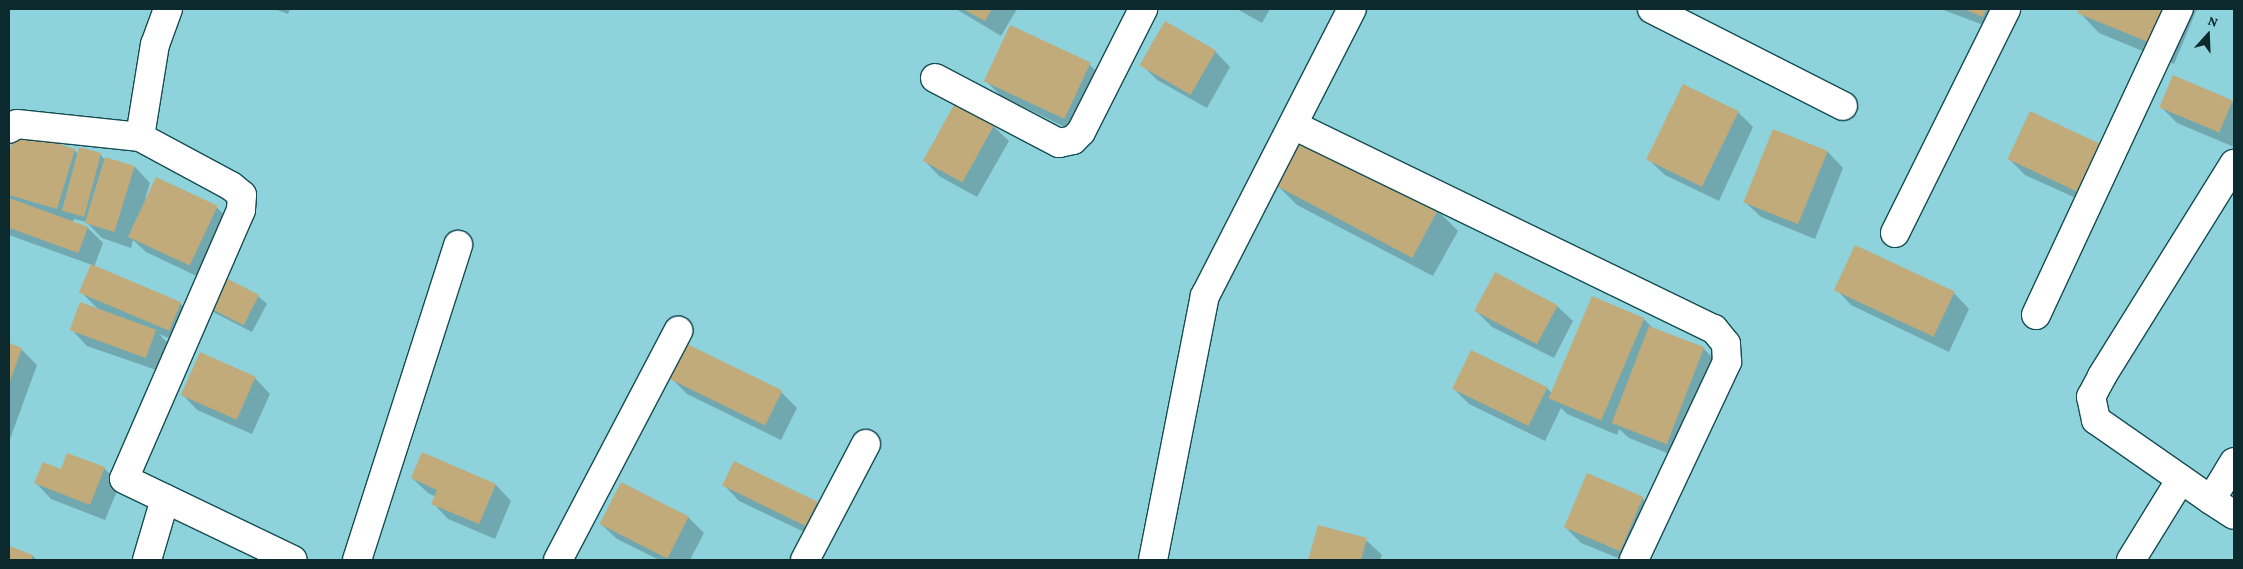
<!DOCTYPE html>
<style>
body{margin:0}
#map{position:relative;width:2243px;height:569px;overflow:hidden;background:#8ed3dc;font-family:"Crimson Pro",serif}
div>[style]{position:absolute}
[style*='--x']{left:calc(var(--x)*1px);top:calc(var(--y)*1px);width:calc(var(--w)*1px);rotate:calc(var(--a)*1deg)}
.shadow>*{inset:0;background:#0003}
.building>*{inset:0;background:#c1ab7a;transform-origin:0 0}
.roads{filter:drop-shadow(1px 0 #154c52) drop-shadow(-1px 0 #154c52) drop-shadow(0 1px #154c52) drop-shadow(0 -1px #154c52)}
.street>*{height:28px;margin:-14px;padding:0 14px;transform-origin:14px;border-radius:14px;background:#fff}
span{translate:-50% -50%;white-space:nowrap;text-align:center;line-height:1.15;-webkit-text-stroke:5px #8ed3dc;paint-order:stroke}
.frame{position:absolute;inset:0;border:10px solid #0c292d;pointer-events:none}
.north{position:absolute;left:2183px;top:10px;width:50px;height:50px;-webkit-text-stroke:4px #8ed3dc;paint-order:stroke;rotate:20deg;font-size:14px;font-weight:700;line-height:20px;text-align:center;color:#0c292d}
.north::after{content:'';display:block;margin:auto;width:18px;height:22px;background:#0c292d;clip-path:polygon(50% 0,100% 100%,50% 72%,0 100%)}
</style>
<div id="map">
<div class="shadow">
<div style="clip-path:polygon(274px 9px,290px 9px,288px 14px)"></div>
<div style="clip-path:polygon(956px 9px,1017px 9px,1001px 36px)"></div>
<div style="clip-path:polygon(1237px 9px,1270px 9px,1262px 23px)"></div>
<div style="clip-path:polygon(1941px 9px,2008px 9px,1999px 31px)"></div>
<div style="clip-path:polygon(2080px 9px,2197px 9px,2174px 64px,2099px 33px,2079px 12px)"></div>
<div style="clip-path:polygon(1215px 51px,1230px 67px,1207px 108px,1157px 80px,1142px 65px)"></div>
<div style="clip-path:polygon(1089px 64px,1105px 80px,1079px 134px,1001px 96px,985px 80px)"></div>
<div style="clip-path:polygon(2232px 102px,2234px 104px,2234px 147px,2177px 123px,2161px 107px)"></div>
<div style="clip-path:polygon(1738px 112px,1753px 127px,1719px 201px,1665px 175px,1649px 160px)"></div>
<div style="clip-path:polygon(2031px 112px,2096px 207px,2025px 175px,2009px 159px)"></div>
<div style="clip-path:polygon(993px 126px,1009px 141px,977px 197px,939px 176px,924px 160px)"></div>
<div style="clip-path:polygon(1774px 131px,1828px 152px,1843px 168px,1815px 239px,1761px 217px,1745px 202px)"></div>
<div style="clip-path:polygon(16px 132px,74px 150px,78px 154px,100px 154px,105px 160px,135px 167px,150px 183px,145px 199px,216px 207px,232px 222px,205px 280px,146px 252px,133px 240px,131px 248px,102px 238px,86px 222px,74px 219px,73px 222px,87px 227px,103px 243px,94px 267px,181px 304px,196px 319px,185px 345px,159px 334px,171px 346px,162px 372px,87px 346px,72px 330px,99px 310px,81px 292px,92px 265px,9px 235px,9px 157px)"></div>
<div style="clip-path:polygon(1277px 185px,1437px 210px,1458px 231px,1433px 276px,1297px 205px)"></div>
<div style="clip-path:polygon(1856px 247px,1954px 293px,1969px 309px,1949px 352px,1851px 305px,1836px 289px)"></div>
<div style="clip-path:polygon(258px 296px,267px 304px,252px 332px,213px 312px,204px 304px)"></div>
<div style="clip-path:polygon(1557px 306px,1573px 321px,1554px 358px,1492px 327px,1476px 311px)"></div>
<div style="clip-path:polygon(1644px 319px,1655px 330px,1703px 348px,1718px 363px,1682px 459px,1629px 438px,1619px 429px,1617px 435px,1567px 414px,1561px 408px,1545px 441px,1469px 404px,1453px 388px,1547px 388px,1553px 394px)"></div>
<div style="clip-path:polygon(9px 344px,21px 349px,37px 365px,9px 442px)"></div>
<div style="clip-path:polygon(255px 378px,270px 394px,252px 434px,197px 410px,182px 394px)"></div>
<div style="clip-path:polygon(671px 378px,781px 392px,797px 408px,781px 440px,687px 394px)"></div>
<div style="clip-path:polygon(423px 454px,496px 485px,511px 501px,495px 539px,448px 519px,433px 503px,436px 497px,428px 493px,412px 478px)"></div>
<div style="clip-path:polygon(104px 468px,120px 484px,105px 520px,51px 499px,36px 483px,62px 471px)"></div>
<div style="clip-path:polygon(724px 485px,816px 503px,831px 518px,821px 540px,739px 501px)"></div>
<div style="clip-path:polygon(1642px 498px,1658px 513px,1623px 560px,1581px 543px,1565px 527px)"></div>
<div style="clip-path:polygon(688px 517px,704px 533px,690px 560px,659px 560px,617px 539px,601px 524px)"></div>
<div style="clip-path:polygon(1319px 526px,1366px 540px,1382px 555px,1380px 560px,1310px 560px)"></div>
<div style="clip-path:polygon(9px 547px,33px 556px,37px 560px,9px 560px)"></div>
</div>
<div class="building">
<div style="clip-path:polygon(963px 9px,992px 9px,985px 21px)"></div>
<div style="clip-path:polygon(1963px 9px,1986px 9px,1983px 17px)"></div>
<div style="clip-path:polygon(2079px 9px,2168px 9px,2153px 44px,2077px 13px)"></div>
<div style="left:1165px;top:21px;width:59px;height:51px;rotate:30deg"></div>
<div style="left:1010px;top:25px;width:89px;height:62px;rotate:25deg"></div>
<div style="left:2173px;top:75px;width:65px;height:35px;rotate:23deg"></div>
<div style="left:1683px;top:84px;width:62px;height:84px;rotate:26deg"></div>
<div style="left:955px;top:103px;width:45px;height:66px;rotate:29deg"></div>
<div style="left:2030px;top:111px;width:79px;height:53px;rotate:25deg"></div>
<div style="left:1773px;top:129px;width:59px;height:79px;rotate:22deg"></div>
<div style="clip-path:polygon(15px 130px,75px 149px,57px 209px,9px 195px,9px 153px)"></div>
<div style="left:1300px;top:137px;width:156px;height:54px;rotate:28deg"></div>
<div style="left:79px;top:147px;width:23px;height:66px;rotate:15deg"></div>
<div style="left:105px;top:157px;width:31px;height:69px;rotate:17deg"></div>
<div style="left:156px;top:177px;width:68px;height:66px;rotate:25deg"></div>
<div style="left:9px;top:198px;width:84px;height:28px;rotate:20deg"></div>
<div style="left:1855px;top:245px;width:110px;height:50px;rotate:25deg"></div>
<div style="left:91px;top:264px;width:98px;height:31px;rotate:23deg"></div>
<div style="left:1495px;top:272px;width:71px;height:44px;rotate:28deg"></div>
<div style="left:218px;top:274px;width:46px;height:34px;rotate:27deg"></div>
<div style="left:1592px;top:296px;width:57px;height:111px;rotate:23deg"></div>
<div style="left:80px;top:302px;width:81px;height:30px;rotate:20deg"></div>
<div style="left:1649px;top:326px;width:59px;height:104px;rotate:21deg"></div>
<div style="clip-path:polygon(9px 343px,22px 348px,9px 384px)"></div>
<div style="left:687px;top:344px;width:106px;height:39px;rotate:26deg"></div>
<div style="left:1471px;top:350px;width:85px;height:43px;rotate:26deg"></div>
<div style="left:200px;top:352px;width:61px;height:47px;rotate:24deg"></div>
<div style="clip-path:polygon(422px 452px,496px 484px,479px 524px,431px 504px,437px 490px,411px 478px)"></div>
<div style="clip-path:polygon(67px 453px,105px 467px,90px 505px,34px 483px,43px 462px,61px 469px)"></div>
<div style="left:734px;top:461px;width:93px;height:27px;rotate:26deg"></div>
<div style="left:1587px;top:473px;width:61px;height:59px;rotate:23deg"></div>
<div style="left:621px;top:482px;width:76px;height:47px;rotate:27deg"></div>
<div style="clip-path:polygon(1318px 525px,1367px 538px,1361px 560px,1308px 560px)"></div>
<div style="clip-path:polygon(9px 546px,33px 555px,31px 560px,9px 560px)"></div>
</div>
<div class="roads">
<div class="street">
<div style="--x:168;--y:9;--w:37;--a:110"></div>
<div style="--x:155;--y:44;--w:94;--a:99.2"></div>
<div style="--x:140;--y:137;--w:103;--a:28.3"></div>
<div style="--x:231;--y:186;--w:14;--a:39"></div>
<div style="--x:242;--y:195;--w:15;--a:94"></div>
<div style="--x:241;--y:210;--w:293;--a:113.5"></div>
<div style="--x:124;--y:479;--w:187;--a:25.6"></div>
<div style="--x:1652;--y:9;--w:214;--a:26.9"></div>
<div style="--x:935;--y:78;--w:140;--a:27.7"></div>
<div style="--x:1059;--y:143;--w:14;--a:-12"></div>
<div style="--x:1073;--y:140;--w:11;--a:-45"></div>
<div style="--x:1081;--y:132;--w:138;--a:-63.2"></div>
<div style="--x:1293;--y:125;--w:468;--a:25.9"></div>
<div style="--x:1714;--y:329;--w:19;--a:51"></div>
<div style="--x:1726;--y:344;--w:18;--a:87"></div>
<div style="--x:1727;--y:362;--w:219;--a:115.2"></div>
<div style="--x:9;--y:129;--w:9;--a:-32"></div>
<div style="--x:17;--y:124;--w:124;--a:6"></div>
<div style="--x:1895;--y:233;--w:250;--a:-63.6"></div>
<div style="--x:2036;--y:315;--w:338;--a:-65"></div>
<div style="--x:2234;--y:462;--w:44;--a:121.2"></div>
<div style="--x:2211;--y:500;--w:27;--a:33"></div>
<div style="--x:2211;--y:500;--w:140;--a:-145.2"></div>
<div style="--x:2096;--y:420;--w:24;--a:-102"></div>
<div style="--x:2091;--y:397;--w:24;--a:-62"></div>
<div style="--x:2102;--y:376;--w:250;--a:-58.1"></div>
<div style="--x:147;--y:560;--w:64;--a:-73.6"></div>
<div style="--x:357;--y:560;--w:331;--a:-72.2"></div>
<div style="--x:558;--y:560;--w:259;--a:-62.3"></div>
<div style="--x:805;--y:560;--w:131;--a:-62.3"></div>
<div style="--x:1153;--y:560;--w:269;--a:-78.9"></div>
<div style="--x:1205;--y:296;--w:322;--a:-62.9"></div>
<div style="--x:2131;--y:560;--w:95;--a:-58.3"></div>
</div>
</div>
<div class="frame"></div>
<div class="north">N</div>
</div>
